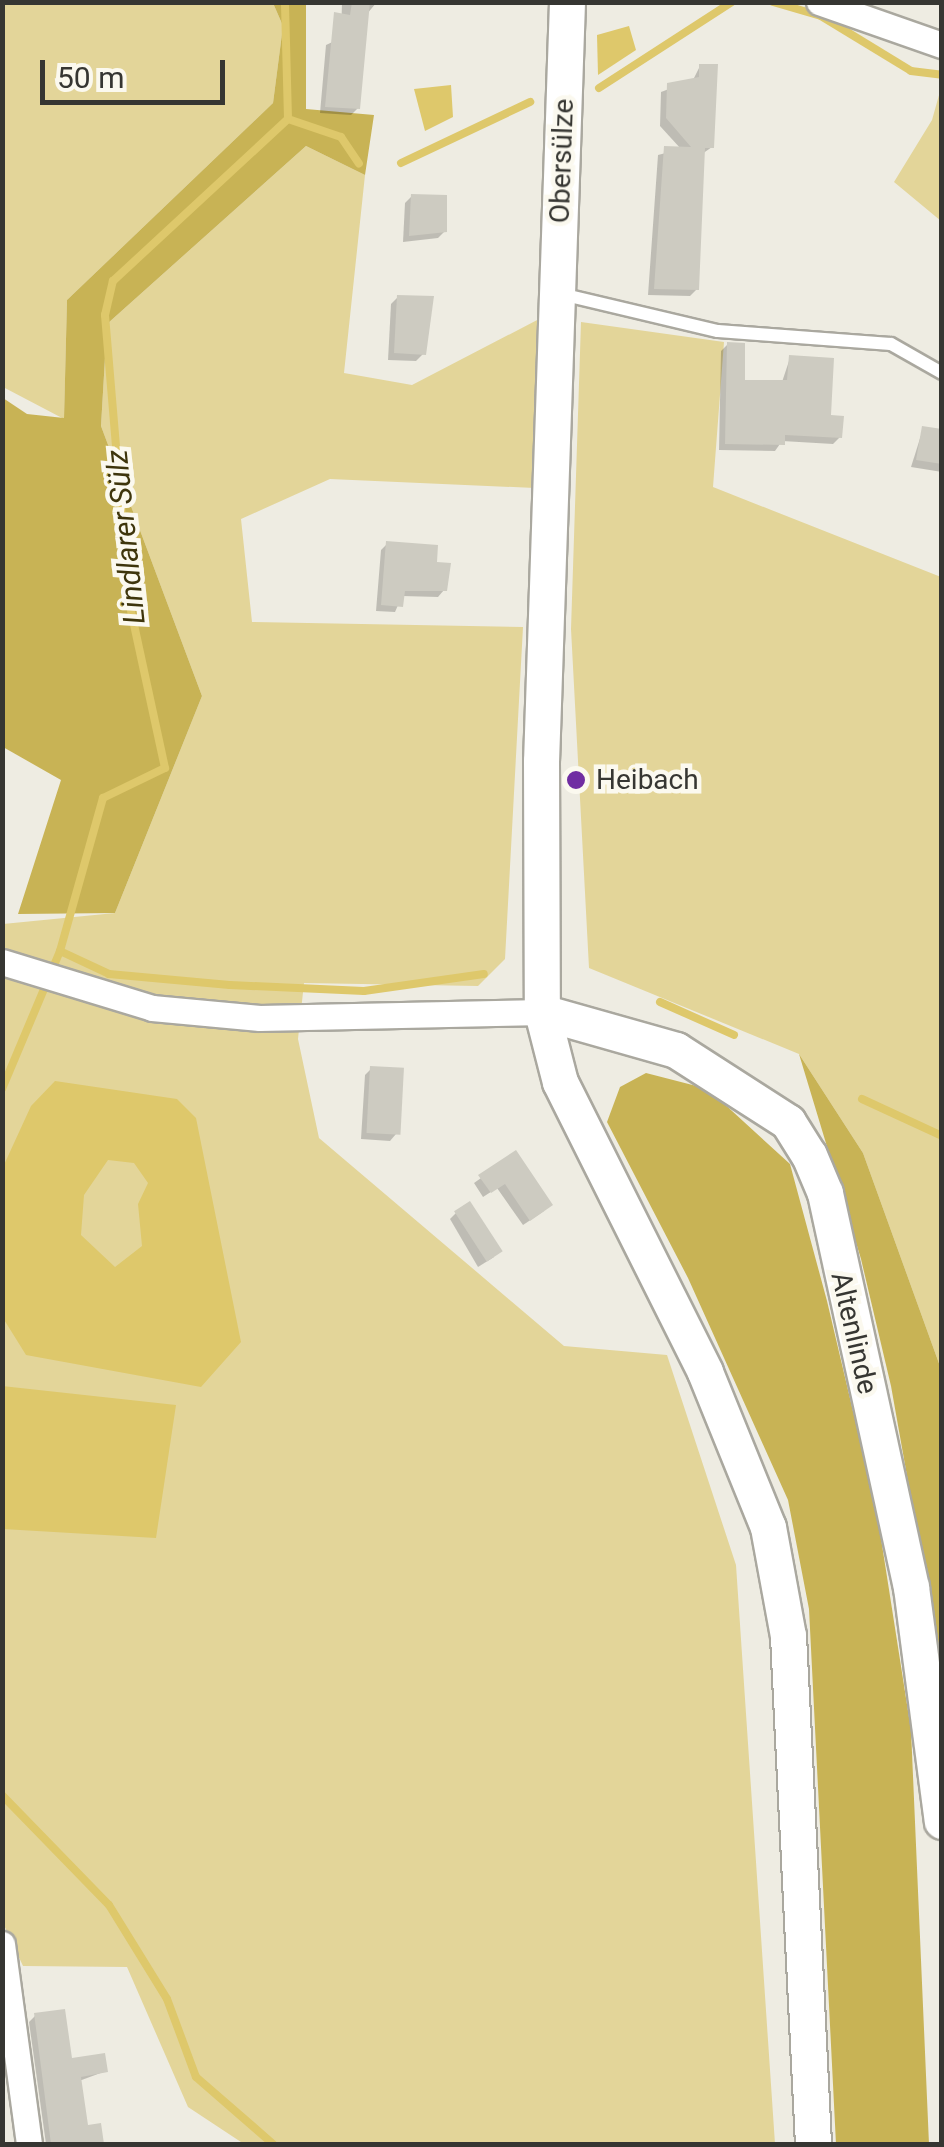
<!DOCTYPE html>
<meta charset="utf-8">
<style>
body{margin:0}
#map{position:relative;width:944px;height:2147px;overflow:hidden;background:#eeece2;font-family:Roboto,sans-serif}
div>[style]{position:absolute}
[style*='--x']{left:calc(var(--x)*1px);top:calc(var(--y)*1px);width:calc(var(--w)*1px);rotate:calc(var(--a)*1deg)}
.green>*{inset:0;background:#e3d599}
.forest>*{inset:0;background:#c8b355}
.water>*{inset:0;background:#dec86b}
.shadow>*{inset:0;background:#0003}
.stream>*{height:8px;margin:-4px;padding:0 4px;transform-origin:4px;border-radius:4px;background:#dec86b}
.building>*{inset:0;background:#cdcbc1;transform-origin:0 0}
.roads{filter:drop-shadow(2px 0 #aaa89f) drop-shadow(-2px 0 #aaa89f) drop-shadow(0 2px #aaa89f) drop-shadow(0 -2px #aaa89f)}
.lane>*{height:12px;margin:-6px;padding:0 6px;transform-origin:6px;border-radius:6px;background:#fff}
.street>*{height:25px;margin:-12.5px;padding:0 12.5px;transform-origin:12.5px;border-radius:12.5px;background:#fff}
.secondary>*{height:35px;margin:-17.5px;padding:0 17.5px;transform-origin:17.5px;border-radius:17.5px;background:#fff}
.dots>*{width:28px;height:28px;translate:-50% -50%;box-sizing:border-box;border:5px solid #fbf9ef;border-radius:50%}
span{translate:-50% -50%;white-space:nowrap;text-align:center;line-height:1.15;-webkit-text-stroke:9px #fbf9ef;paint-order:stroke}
.street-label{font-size:28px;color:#363632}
.poi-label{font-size:28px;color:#363632}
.left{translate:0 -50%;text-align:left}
.water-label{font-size:30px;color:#3e350c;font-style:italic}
.frame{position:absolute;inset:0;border:5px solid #363632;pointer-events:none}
.scale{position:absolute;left:40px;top:60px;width:185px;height:45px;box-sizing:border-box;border:5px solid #363632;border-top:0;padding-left:12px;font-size:30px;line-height:35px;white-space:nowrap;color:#363632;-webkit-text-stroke:8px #fbf9ef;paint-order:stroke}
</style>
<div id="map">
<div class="green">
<div style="clip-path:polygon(2px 3px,273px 3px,283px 26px,273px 103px,67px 300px,64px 419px,3px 387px)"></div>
<div style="clip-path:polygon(941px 88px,941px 221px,894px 182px,932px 120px)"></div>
<div style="clip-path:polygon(306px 146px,365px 175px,344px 373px,412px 385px,541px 318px,535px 488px,330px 479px,241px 519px,252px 622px,523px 627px,505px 959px,478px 986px,304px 983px,298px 1039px,319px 1138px,564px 1346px,667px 1355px,736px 1565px,775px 2144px,244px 2144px,188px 2107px,127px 1967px,23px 1966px,3px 1923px,3px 924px,115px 913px,202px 696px,101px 426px,107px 324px)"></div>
<div style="clip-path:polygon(581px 322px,724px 342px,713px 487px,941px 577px,941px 1369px,863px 1153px,799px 1054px,589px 968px,571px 629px)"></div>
</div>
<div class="forest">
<div style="clip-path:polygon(273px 3px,306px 3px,306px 109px,374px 115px,365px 175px,306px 146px,107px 324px,101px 426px,202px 696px,115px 913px,18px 914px,61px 780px,3px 747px,3px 398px,27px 414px,64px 418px,67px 300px,273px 103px,283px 26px)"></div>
<div style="clip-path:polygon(799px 1054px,863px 1153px,941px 1369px,941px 1667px,891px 1386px,861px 1259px)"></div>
<div style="clip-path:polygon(646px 1073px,708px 1089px,790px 1164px,827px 1301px,877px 1513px,911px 1730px,929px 2144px,836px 2144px,809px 1609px,788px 1500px,688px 1278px,607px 1122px,620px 1087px)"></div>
</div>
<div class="water">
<div style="clip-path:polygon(629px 26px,636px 50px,598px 75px,597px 35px)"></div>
<div style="clip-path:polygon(451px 85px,453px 117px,425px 131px,414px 89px)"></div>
<div style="clip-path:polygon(evenodd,55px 1081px,177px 1099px,196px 1118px,241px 1342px,201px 1387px,26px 1355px,3px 1318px,3px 1167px,31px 1106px,55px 1081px,108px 1160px,134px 1163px,148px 1183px,138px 1204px,142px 1246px,115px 1267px,81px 1235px,84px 1195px,108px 1160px)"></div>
<div style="clip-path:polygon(2px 1386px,176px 1405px,156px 1538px,3px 1529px)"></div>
</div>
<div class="shadow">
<div style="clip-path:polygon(342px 2px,377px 2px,366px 15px,358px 108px,351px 115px,320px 113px,326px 45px,341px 38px)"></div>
<div style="clip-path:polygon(700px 66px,712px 147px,702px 154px,697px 289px,690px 296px,648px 295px,658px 155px,681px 149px,660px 126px,661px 92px,693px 80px)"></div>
<div style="clip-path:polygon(412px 196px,445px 231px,438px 238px,403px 242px,405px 203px)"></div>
<div style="clip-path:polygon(398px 297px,423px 354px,416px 361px,388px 360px,391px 304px)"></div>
<div style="clip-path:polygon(728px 344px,742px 383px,782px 382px,790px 358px,840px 437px,833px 444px,782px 441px,775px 451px,719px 450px,721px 351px)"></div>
<div style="clip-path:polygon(923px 429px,942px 432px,942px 472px,911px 467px)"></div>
<div style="clip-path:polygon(387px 544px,434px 564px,444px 590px,438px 597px,402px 596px,395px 612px,376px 611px,381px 550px)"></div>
<div style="clip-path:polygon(371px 1069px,396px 1134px,390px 1141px,361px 1139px,365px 1075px)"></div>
<div style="clip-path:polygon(515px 1154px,544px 1211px,523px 1225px,497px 1188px,483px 1197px,474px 1183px)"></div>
<div style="clip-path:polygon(456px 1213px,494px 1257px,478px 1267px,450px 1219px)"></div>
<div style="clip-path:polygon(35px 2016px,70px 2061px,106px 2071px,79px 2081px,86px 2128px,99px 2126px,100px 2144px,46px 2144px,29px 2022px)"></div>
</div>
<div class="stream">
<div style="--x:773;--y:2;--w:50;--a:16.3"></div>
<div style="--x:821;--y:16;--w:105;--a:31.4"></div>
<div style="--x:911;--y:71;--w:31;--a:7"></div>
<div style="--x:599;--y:88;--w:158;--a:-32.9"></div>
<div style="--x:288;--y:119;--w:56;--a:18.8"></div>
<div style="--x:341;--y:137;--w:32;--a:56"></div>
<div style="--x:401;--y:163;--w:143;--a:-25.3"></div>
<div style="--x:60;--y:951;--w:54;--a:25.1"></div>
<div style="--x:109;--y:974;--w:121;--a:5.2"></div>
<div style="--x:230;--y:985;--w:134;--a:2.6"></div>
<div style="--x:364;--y:991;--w:121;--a:-8.1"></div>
<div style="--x:660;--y:1002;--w:81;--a:24"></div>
<div style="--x:2;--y:1089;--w:150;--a:-67.2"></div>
<div style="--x:60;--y:951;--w:159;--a:-74.3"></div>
<div style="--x:103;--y:798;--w:69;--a:-25.8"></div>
<div style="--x:165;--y:768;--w:171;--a:-102.2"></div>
<div style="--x:129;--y:601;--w:287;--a:-94.8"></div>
<div style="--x:105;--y:315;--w:35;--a:-77"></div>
<div style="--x:113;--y:281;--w:238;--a:-42.8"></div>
<div style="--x:288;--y:119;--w:117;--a:-91.5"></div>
<div style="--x:862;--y:1099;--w:88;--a:24.8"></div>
<div style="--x:2;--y:1795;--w:153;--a:45.8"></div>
<div style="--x:109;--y:1905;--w:110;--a:58.3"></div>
<div style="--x:167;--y:1999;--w:83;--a:69.6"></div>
<div style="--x:196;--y:2077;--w:102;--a:41"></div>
</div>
<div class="building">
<div style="clip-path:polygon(352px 2px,370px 2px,360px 109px,325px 107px,334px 12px,350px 15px)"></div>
<div style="clip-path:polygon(699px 64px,718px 64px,714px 148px,705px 148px,699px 290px,654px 289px,664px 146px,691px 147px,666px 118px,667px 83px,699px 77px)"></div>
<div style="clip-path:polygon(411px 194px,447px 195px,447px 232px,409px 236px)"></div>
<div style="clip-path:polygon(397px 295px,434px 296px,426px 355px,394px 353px)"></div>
<div style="clip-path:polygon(727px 342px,745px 343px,745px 380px,787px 380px,789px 355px,834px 358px,831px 415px,844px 416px,842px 438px,785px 435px,785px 445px,725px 444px)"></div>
<div style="clip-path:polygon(922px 426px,942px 429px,942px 464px,916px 460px)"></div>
<div style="clip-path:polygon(386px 541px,438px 545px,437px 562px,451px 563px,447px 591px,405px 591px,403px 607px,381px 605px)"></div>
<div style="left:370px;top:1066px;width:34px;height:67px;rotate:3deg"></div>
<div style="clip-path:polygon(516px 1150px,553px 1205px,530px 1221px,505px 1184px,491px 1193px,478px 1175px)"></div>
<div style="left:470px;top:1201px;width:60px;height:19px;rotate:57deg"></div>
<div style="clip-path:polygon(65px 2009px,72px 2058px,105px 2053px,108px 2072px,81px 2077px,88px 2125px,101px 2123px,104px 2144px,51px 2144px,34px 2013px)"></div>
</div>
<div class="roads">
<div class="lane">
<div style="--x:561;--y:294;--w:161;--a:13.3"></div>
<div style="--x:718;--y:331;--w:173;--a:4.3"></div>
<div style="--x:891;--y:344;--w:59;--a:29.6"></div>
</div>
<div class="street">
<div style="--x:819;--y:2;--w:130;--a:19.3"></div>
<div style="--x:2;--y:962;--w:157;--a:17"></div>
<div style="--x:152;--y:1008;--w:108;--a:5.3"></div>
<div style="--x:260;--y:1018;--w:282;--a:-1.2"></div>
<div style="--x:2;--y:1944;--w:202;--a:82.3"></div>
</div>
<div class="secondary">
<div style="--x:567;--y:2;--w:759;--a:91.96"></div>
<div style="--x:541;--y:761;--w:251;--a:89.8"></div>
<div style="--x:542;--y:1012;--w:72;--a:75.6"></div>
<div style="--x:560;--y:1082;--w:324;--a:63.4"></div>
<div style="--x:705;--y:1372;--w:167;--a:67.9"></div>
<div style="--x:768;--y:1527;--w:111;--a:79.6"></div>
<div style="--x:788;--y:1636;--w:509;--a:87.18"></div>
<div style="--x:542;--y:1012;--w:139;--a:15.8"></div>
<div style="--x:676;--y:1050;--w:133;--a:32.7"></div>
<div style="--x:788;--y:1122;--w:39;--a:58"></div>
<div style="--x:809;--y:1155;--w:41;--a:67.2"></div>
<div style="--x:825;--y:1193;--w:403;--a:77.7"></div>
<div style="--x:911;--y:1587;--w:236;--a:82.5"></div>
</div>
</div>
<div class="dots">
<div style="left:576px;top:780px;background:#702da2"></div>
</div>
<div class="street-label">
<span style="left:562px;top:161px;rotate:-88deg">Obersülze</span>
<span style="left:854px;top:1333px;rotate:77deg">Altenlinde</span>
</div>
<div class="poi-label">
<span class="left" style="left:596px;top:780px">Heibach</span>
</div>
<div class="water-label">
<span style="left:126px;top:537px;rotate:-96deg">Lindlarer Sülz</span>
</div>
<div class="frame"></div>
<div class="scale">50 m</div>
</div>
